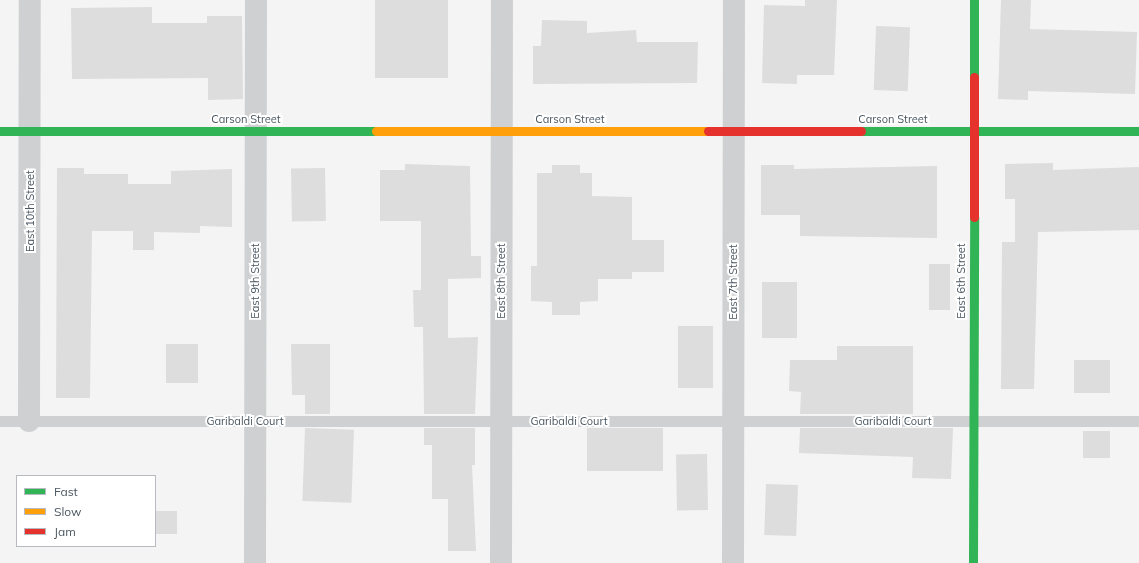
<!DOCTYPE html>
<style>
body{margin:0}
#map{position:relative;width:1139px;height:563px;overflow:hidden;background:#f4f4f4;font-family:Mulish,sans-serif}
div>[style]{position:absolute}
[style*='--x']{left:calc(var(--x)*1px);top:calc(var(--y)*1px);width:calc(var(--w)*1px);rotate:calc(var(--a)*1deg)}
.building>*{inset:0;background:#ddddde;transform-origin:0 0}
.lane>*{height:11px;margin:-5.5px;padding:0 5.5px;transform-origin:5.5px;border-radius:5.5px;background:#ced0d2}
.street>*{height:22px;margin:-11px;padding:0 11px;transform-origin:11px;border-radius:11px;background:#ced0d2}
.fast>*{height:9px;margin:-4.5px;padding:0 4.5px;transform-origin:4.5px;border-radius:4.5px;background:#30b455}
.slow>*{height:9px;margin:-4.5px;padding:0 4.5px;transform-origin:4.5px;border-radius:4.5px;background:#ff9f0a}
.jam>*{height:9px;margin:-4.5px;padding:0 4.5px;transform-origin:4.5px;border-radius:4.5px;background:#e5322d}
span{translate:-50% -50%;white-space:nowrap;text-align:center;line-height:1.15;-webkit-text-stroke:4px #fff;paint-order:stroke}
.street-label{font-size:11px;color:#4a5661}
.legend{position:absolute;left:16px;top:475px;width:140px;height:72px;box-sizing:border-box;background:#fff;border:1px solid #b7bbc0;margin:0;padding:5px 7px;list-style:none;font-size:12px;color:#4a5661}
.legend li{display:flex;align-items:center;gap:8px;height:20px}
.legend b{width:20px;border:1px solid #b7bbc0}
</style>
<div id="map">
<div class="building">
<div style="left:375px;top:0;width:73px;height:78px"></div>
<div style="clip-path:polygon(805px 0,837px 0,834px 75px,797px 75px,797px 84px,762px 83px,764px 5px,805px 6px)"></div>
<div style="clip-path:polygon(1001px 0,1031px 0,1030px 29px,1137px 32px,1135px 94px,1028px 91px,1028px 100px,998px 99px)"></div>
<div style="clip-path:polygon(152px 7px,152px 23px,207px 23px,207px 16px,242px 16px,243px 99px,208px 100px,208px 78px,72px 79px,71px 8px)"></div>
<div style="clip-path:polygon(542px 20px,587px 21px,587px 33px,636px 30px,637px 42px,698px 42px,697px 83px,533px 84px,533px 46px,541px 46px)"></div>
<div style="left:876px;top:26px;width:34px;height:64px;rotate:2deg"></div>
<div style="clip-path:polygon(1053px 163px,1053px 170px,1139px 167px,1139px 230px,1038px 232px,1034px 389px,1001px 389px,1002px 242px,1015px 242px,1015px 199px,1005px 199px,1005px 164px)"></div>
<div style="clip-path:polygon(405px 164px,470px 166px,471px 256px,481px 256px,481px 278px,448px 279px,448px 338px,478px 337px,475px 414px,424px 414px,423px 327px,414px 327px,413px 290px,421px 290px,421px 221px,380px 221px,380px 170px,405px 170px)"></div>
<div style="clip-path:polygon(552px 165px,580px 165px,580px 173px,592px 173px,592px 196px,632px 197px,632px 240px,664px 240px,664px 272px,632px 272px,632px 279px,598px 279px,598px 301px,580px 302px,580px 315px,552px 315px,552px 302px,531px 301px,531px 266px,537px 266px,537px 173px,552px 173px)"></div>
<div style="clip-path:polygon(761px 165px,794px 165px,794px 169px,937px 166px,937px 238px,800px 236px,800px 215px,761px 215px)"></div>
<div style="clip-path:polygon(57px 168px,84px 168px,84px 174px,128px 174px,128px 184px,171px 184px,171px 171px,232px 169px,232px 227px,200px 226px,200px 233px,154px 232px,154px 250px,133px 250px,133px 231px,92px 231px,90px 398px,56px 398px)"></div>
<div style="left:325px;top:168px;width:53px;height:34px;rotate:89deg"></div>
<div style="left:929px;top:264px;width:21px;height:46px"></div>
<div style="left:762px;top:282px;width:35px;height:56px"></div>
<div style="left:678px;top:326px;width:35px;height:62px"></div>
<div style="left:166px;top:344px;width:32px;height:39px"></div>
<div style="clip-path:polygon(291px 344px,330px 344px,330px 414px,305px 414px,305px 395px,292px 395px)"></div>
<div style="clip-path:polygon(837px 346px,913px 346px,913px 414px,800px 414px,801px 392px,789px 391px,790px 360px,837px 360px)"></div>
<div style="left:1074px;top:360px;width:36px;height:33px"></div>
<div style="left:305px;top:428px;width:49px;height:73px;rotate:2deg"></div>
<div style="clip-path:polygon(424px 428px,475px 428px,475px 465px,472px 465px,476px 551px,448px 551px,448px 499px,432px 499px,432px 445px,424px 445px)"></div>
<div style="left:587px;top:428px;width:76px;height:43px"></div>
<div style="clip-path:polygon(800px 428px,953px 428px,951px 479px,912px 478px,913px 457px,799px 453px)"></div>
<div style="left:1110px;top:431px;width:27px;height:27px;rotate:90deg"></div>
<div style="left:707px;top:454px;width:56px;height:31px;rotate:89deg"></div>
<div style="left:766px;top:484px;width:32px;height:51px;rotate:2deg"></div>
<div style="left:177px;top:511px;width:23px;height:22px;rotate:90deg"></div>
</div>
<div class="lane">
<div style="--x:0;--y:421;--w:1139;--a:0"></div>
</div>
<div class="street">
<div style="--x:29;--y:421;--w:421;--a:-89.9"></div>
<div style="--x:255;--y:563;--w:563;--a:-89.9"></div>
<div style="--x:501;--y:563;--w:563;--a:-89.9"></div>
<div style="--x:733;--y:563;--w:563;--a:-89.9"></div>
</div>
<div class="fast">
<div style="--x:974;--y:77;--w:77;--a:-90"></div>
<div style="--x:0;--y:131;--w:376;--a:0"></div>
<div style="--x:861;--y:131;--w:278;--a:0"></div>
<div style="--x:973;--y:563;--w:346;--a:-89.8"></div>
</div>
<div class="slow">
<div style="--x:376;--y:131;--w:332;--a:0"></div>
</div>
<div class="jam">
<div style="--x:708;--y:131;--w:153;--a:0"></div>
<div style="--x:974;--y:217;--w:140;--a:-90"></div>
</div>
<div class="street-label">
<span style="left:246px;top:119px">Carson Street</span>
<span style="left:570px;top:119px">Carson Street</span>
<span style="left:893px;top:119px">Carson Street</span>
<span style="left:30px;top:211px;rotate:-90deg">East 10th Street</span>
<span style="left:255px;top:281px;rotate:-90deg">East 9th Street</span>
<span style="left:501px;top:281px;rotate:-90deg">East 8th Street</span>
<span style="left:961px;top:281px;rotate:-90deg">East 6th Street</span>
<span style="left:733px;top:282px;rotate:-90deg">East 7th Street</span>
<span style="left:245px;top:421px">Garibaldi Court</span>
<span style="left:569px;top:421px">Garibaldi Court</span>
<span style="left:893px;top:421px">Garibaldi Court</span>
</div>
<ul class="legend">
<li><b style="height:5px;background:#30b455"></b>Fast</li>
<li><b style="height:5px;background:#ff9f0a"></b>Slow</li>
<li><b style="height:5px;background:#e5322d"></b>Jam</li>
</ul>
</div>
